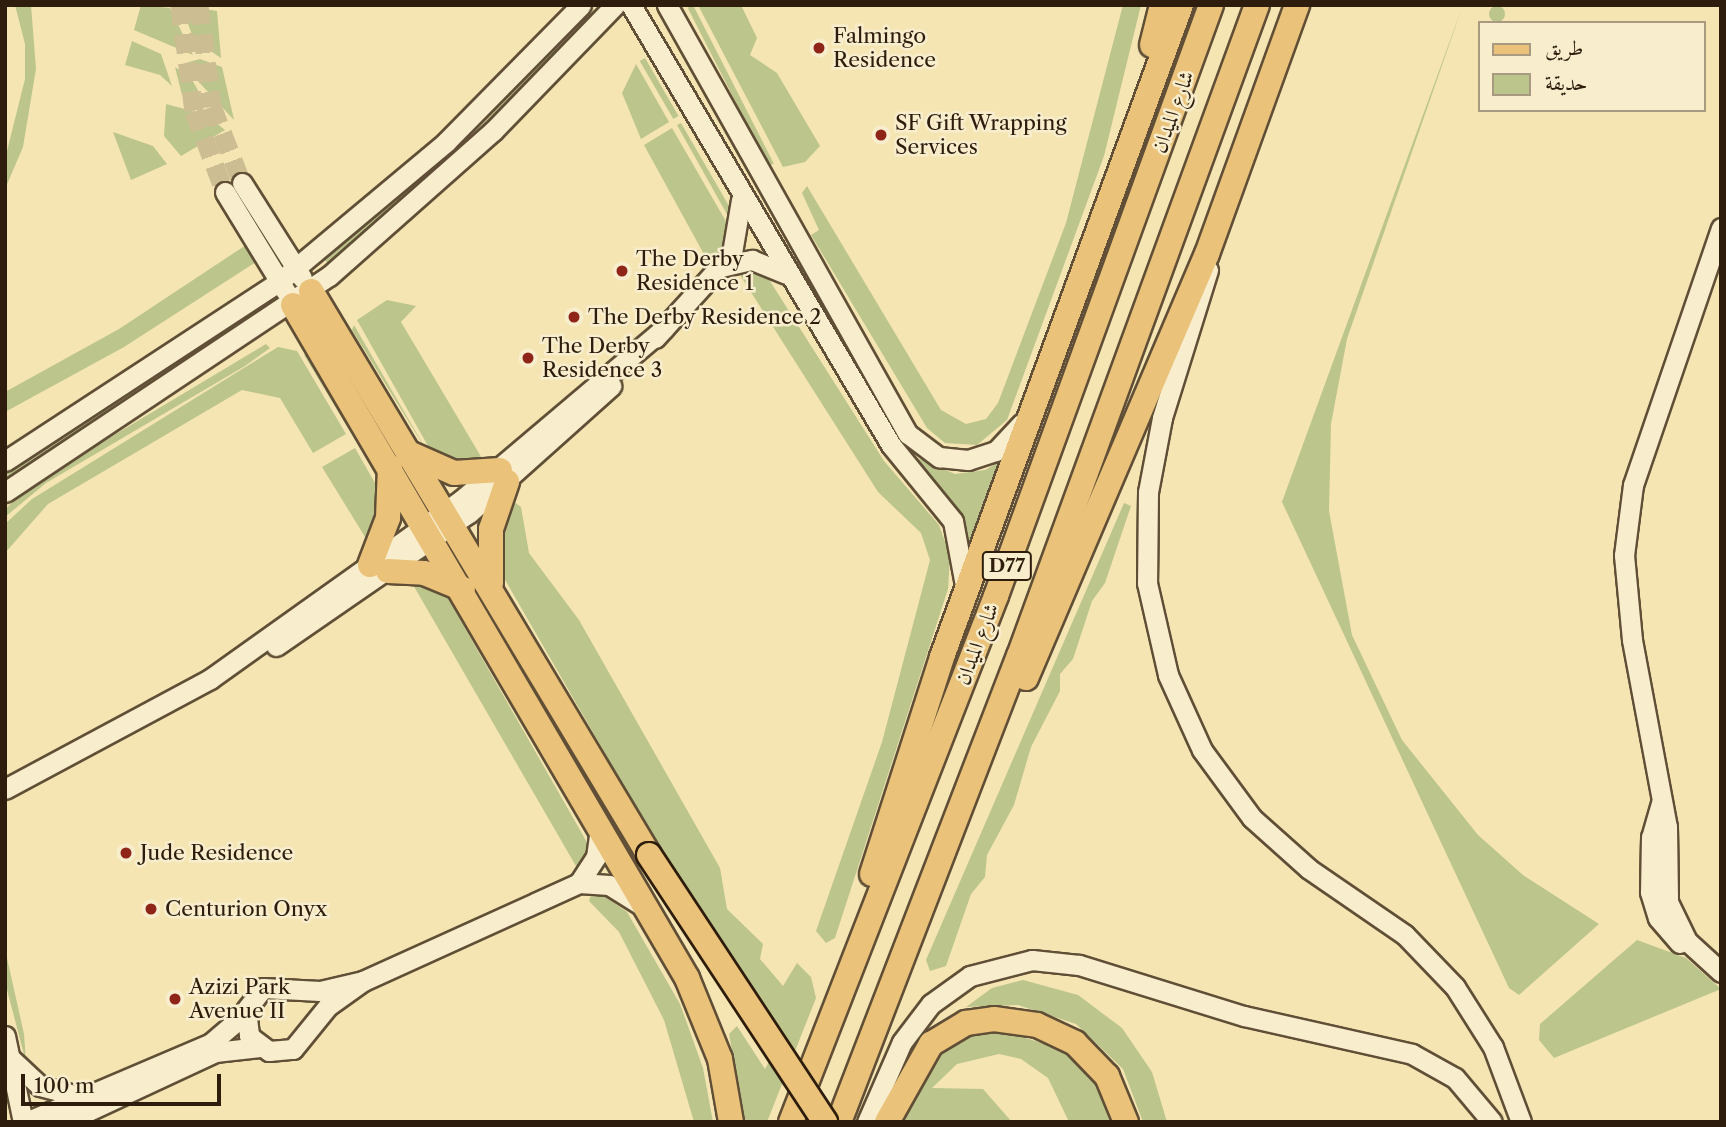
<!DOCTYPE html>
<meta charset="utf-8">
<style>
body{margin:0}
#map{position:relative;width:1726px;height:1127px;overflow:hidden;background:#f5e5b3;font-family:"Libre Caslon Text",Amiri,serif}
div>[style]{position:absolute}
[style*='--x']{left:calc(var(--x)*1px);top:calc(var(--y)*1px);width:calc(var(--w)*1px);rotate:calc(var(--a)*1deg)}
.green>*{inset:0;background:#bcc58c;transform-origin:0 0}
.round{border-radius:50%}
.minor-tunnel>*{height:19px;margin-top:-9.5px;transform-origin:0;background:repeating-linear-gradient(90deg,#cdbd92 0 19px,transparent 0 29px)}
.roads{filter:drop-shadow(2px 0 #604f36) drop-shadow(-2px 0 #604f36) drop-shadow(0 2px #604f36) drop-shadow(0 -2px #604f36)}
.minor>*{height:19px;margin:-9.5px;padding:0 9.5px;transform-origin:9.5px;border-radius:9.5px;background:#f8eece}
.major>*{height:24px;margin:-12px;padding:0 12px;transform-origin:12px;border-radius:12px;background:#eac27a}
.bridges{filter:drop-shadow(2px 0 #2e1d0c) drop-shadow(-2px 0 #2e1d0c) drop-shadow(0 2px #2e1d0c) drop-shadow(0 -2px #2e1d0c)}
.major-bridge>*{height:24px;margin:-12px;padding:0 12px;transform-origin:12px;border-radius:12px;background:#eac27a}
.dots>*{width:19px;height:19px;translate:-50% -50%;box-sizing:border-box;border:4px solid #f8eece;border-radius:50%}
span{translate:-50% -50%;white-space:nowrap;text-align:center;line-height:1.15;-webkit-text-stroke:5px #f8eece;paint-order:stroke}
.shield-label span{padding:2px 5px;background:#f8eece;border:2px solid;border-radius:5px;-webkit-text-stroke-width:0}
.shield-label{font-size:19px;color:#2e1d0c;font-weight:700}
.poi-label{font-size:21px;color:#2e1d0c}
.left{translate:0 -50%;text-align:left}
.street-label{font-size:21px;color:#2e1d0c}
.frame{position:absolute;inset:0;border:7px solid #2e1d0c;pointer-events:none}
.legend{position:absolute;left:1478px;top:21px;width:228px;height:91px;box-sizing:border-box;background:#f8eece;border:2px solid #a79a80;margin:0;padding:9px 12px;list-style:none;font-size:21px;color:#2e1d0c}
.legend li{display:flex;align-items:center;gap:14px;height:35px}
.legend b{width:35px;border:2px solid #a79a80}
.scale{position:absolute;left:21px;top:1074px;width:200px;height:32px;box-sizing:border-box;border:4px solid #2e1d0c;border-top:0;padding-left:9px;font-size:21px;line-height:24px;white-space:nowrap;color:#2e1d0c;-webkit-text-stroke:5px #f8eece;paint-order:stroke}
</style>
<div id="map">
<div class="green">
<div style="clip-path:polygon(15px 5px,31px 5px,36px 69px,23px 147px,5px 189px,5px 159px,25px 79px,25px 44px)"></div>
<div style="clip-path:polygon(141px 5px,170px 8px,193px 55px,134px 30px)"></div>
<div style="clip-path:polygon(181px 5px,217px 11px,221px 58px,194px 40px)"></div>
<div style="left:693px;top:5px;width:178px;height:6px;rotate:63deg"></div>
<div style="clip-path:polygon(698px 5px,741px 5px,757px 38px,750px 55px,777px 73px,820px 146px,805px 162px,783px 167px)"></div>
<div style="clip-path:polygon(1123px 5px,1141px 5px,1104px 156px,1007px 420px,977px 445px,945px 443px,927px 428px,811px 235px,819px 230px,802px 193px,807px 186px,941px 410px,966px 424px,986px 419px,998px 403px,1066px 223px)"></div>
<div style="clip-path:polygon(1463px 5px,1347px 339px,1331px 424px,1329px 511px,1352px 635px,1402px 740px,1478px 835px,1523px 875px,1599px 924px,1519px 995px,1509px 988px,1282px 502px)"></div>
<div class="round" style="left:1489px;top:6px;width:16px;height:16px"></div>
<div style="clip-path:polygon(594px 9px,598px 13px,514px 103px,329px 265px,325px 260px,466px 141px)"></div>
<div style="clip-path:polygon(132px 41px,161px 54px,172px 86px,160px 75px,125px 65px)"></div>
<div style="left:645px;top:58px;width:67px;height:6px;rotate:60deg"></div>
<div style="clip-path:polygon(200px 59px,222px 67px,234px 120px,182px 64px)"></div>
<div style="clip-path:polygon(636px 64px,669px 122px,641px 139px,622px 93px)"></div>
<div style="clip-path:polygon(175px 67px,191px 78px,208px 108px,182px 95px)"></div>
<div style="clip-path:polygon(166px 104px,207px 115px,225px 130px,181px 156px,164px 136px)"></div>
<div style="clip-path:polygon(681px 123px,729px 206px,733px 225px,677px 125px)"></div>
<div style="clip-path:polygon(672px 128px,735px 237px,711px 267px,644px 145px)"></div>
<div style="clip-path:polygon(113px 132px,153px 146px,167px 164px,131px 180px)"></div>
<div style="clip-path:polygon(246px 245px,256px 262px,124px 347px,5px 412px,5px 392px,119px 329px)"></div>
<div style="clip-path:polygon(735px 267px,761px 267px,884px 461px,939px 525px,950px 556px,948px 589px,835px 938px,826px 943px,816px 931px,882px 742px,930px 560px,921px 533px,878px 492px)"></div>
<div style="clip-path:polygon(387px 300px,416px 306px,401px 322px,486px 465px,437px 462px,357px 320px)"></div>
<div style="clip-path:polygon(265px 304px,269px 310px,5px 482px,5px 473px,20px 461px)"></div>
<div style="clip-path:polygon(354px 325px,428px 453px,352px 330px)"></div>
<div style="clip-path:polygon(266px 344px,270px 348px,245px 366px,46px 483px,5px 517px,5px 509px,39px 480px)"></div>
<div style="clip-path:polygon(278px 347px,297px 351px,346px 434px,313px 453px,280px 398px,242px 390px,48px 504px,5px 553px,5px 524px,32px 499px)"></div>
<div style="clip-path:polygon(310px 351px,355px 428px,348px 428px,304px 355px)"></div>
<div style="clip-path:polygon(355px 448px,383px 497px,370px 545px,322px 467px)"></div>
<div style="clip-path:polygon(910px 455px,955px 474px,985px 470px,1004px 459px,973px 552px,955px 508px)"></div>
<div style="clip-path:polygon(507px 497px,521px 507px,529px 553px,579px 620px,720px 868px,727px 909px,763px 944px,760px 959px,783px 986px,797px 963px,811px 977px,816px 998px,767px 1122px,745px 1122px,729px 1034px,737px 1026px,765px 1069px,782px 1038px,644px 821px,504px 578px,497px 558px)"></div>
<div style="clip-path:polygon(1124px 503px,1131px 506px,1105px 583px,1092px 601px,1073px 659px,1060px 674px,1060px 691px,1031px 747px,1014px 805px,987px 855px,985px 877px,971px 894px,946px 966px,930px 971px,926px 960px)"></div>
<div style="clip-path:polygon(412px 583px,442px 588px,592px 851px,580px 873px)"></div>
<div style="clip-path:polygon(593px 888px,627px 912px,680px 1004px,703px 1068px,713px 1122px,694px 1122px,664px 1020px,619px 932px,589px 901px)"></div>
<div style="clip-path:polygon(1637px 940px,1686px 958px,1721px 989px,1554px 1058px,1539px 1040px,1540px 1024px)"></div>
<div style="clip-path:polygon(5px 949px,24px 1034px,26px 1062px,5px 982px)"></div>
<div style="clip-path:polygon(1023px 980px,1078px 995px,1122px 1028px,1152px 1072px,1167px 1122px,1143px 1122px,1123px 1069px,1076px 1024px,1018px 1005px,966px 1007px,992px 988px)"></div>
<div style="clip-path:polygon(1000px 1030px,1067px 1051px,1096px 1083px,1110px 1122px,1069px 1122px,1048px 1078px,1021px 1059px,999px 1054px,957px 1064px,932px 1088px,983px 1089px,1012px 1122px,894px 1122px,927px 1057px,972px 1033px)"></div>
</div>
<div class="minor-tunnel">
<div style="--x:180;--y:5;--w:107;--a:82.5"></div>
<div style="--x:194;--y:111;--w:87;--a:69.1"></div>
<div style="--x:199;--y:5;--w:102;--a:82.7"></div>
<div style="--x:212;--y:106;--w:83;--a:68.7"></div>
</div>
<div class="roads">
<div class="minor">
<div style="--x:631;--y:5;--w:511;--a:59.42"></div>
<div style="--x:891;--y:445;--w:98;--a:50.8"></div>
<div style="--x:953;--y:521;--w:65;--a:79.4"></div>
<div style="--x:667;--y:5;--w:492;--a:60.7"></div>
<div style="--x:908;--y:434;--w:39;--a:37"></div>
<div style="--x:939;--y:457;--w:29;--a:6"></div>
<div style="--x:968;--y:460;--w:29;--a:-18"></div>
<div style="--x:996;--y:451;--w:38;--a:-47"></div>
<div style="--x:242;--y:183;--w:112;--a:57.7"></div>
<div style="--x:225;--y:192;--w:117;--a:58.6"></div>
<div style="--x:1721;--y:228;--w:272;--a:108.9"></div>
<div style="--x:1633;--y:485;--w:71;--a:97.3"></div>
<div style="--x:1624;--y:555;--w:85;--a:84.6"></div>
<div style="--x:1632;--y:640;--w:190;--a:79.4"></div>
<div style="--x:1667;--y:827;--w:75;--a:89.2"></div>
<div style="--x:1668;--y:902;--w:43;--a:64"></div>
<div style="--x:1687;--y:941;--w:46;--a:42.4"></div>
<div style="--x:721;--y:267;--w:32;--a:-13"></div>
<div style="--x:752;--y:260;--w:37;--a:22"></div>
<div style="--x:1208;--y:270;--w:155;--a:107.3"></div>
<div style="--x:1162;--y:418;--w:75;--a:100.7"></div>
<div style="--x:1148;--y:492;--w:91;--a:90.6"></div>
<div style="--x:1147;--y:583;--w:94;--a:77.1"></div>
<div style="--x:1168;--y:675;--w:82;--a:65.6"></div>
<div style="--x:1202;--y:750;--w:84;--a:53.7"></div>
<div style="--x:1252;--y:818;--w:76;--a:41.8"></div>
<div style="--x:1309;--y:869;--w:116;--a:34.5"></div>
<div style="--x:1405;--y:935;--w:72;--a:46.1"></div>
<div style="--x:1455;--y:987;--w:71;--a:57.7"></div>
<div style="--x:1493;--y:1047;--w:80;--a:69.5"></div>
<div style="--x:655;--y:338;--w:115;--a:-47.8"></div>
<div style="--x:732;--y:253;--w:54;--a:-80.4"></div>
<div style="--x:5;--y:461;--w:329;--a:-33.2"></div>
<div style="--x:280;--y:281;--w:217;--a:-39.9"></div>
<div style="--x:446;--y:142;--w:192;--a:-45.4"></div>
<div style="--x:5;--y:492;--w:389;--a:-33.7"></div>
<div style="--x:329;--y:276;--w:219;--a:-41.5"></div>
<div style="--x:493;--y:131;--w:175;--a:-45.9"></div>
<div style="--x:276;--y:646;--w:234;--a:-34.6"></div>
<div style="--x:469;--y:513;--w:191;--a:-41.8"></div>
<div style="--x:5;--y:789;--w:233;--a:-28.2"></div>
<div style="--x:210;--y:679;--w:308;--a:-35.5"></div>
<div style="--x:461;--y:500;--w:265;--a:-40.2"></div>
<div style="--x:1661;--y:803;--w:35;--a:106"></div>
<div style="--x:1651;--y:837;--w:55;--a:91"></div>
<div style="--x:1650;--y:892;--w:27;--a:73"></div>
<div style="--x:1658;--y:918;--w:33;--a:49"></div>
<div style="--x:579;--y:883;--w:31;--a:-57"></div>
<div style="--x:596;--y:857;--w:30;--a:-82"></div>
<div style="--x:363;--y:981;--w:44;--a:166.9"></div>
<div style="--x:320;--y:991;--w:57;--a:-177"></div>
<div style="--x:263;--y:988;--w:28;--a:128"></div>
<div style="--x:246;--y:1010;--w:26;--a:83"></div>
<div style="--x:249;--y:1036;--w:25;--a:37"></div>
<div style="--x:269;--y:1051;--w:24;--a:-5"></div>
<div style="--x:293;--y:1049;--w:55;--a:-50.9"></div>
<div style="--x:328;--y:1006;--w:43;--a:-35.5"></div>
<div style="--x:363;--y:981;--w:237;--a:-24.4"></div>
<div style="--x:579;--y:883;--w:30;--a:4"></div>
<div style="--x:609;--y:885;--w:39;--a:32"></div>
<div style="--x:5;--y:1036;--w:88;--a:78.2"></div>
<div style="--x:10;--y:1058;--w:41;--a:43"></div>
<div style="--x:40;--y:1086;--w:43;--a:14.7"></div>
<div style="--x:26;--y:1122;--w:201;--a:-23.1"></div>
<div style="--x:211;--y:1043;--w:45;--a:-40.5"></div>
<div style="--x:65;--y:1122;--w:166;--a:-25"></div>
<div style="--x:215;--y:1052;--w:45;--a:-6.3"></div>
<div style="--x:867;--y:1122;--w:87;--a:-66.4"></div>
<div style="--x:902;--y:1042;--w:48;--a:-52.7"></div>
<div style="--x:931;--y:1004;--w:48;--a:-35.7"></div>
<div style="--x:970;--y:976;--w:64;--a:-14.5"></div>
<div style="--x:1032;--y:960;--w:47;--a:6.1"></div>
<div style="--x:1079;--y:965;--w:173;--a:17.2"></div>
<div style="--x:1244;--y:1016;--w:172;--a:12.7"></div>
<div style="--x:1412;--y:1054;--w:49;--a:29.2"></div>
<div style="--x:1455;--y:1078;--w:57;--a:49.9"></div>
</div>
<div class="major">
<div style="--x:1152;--y:45;--w:41;--a:-76"></div>
<div style="--x:311;--y:291;--w:658;--a:59.07"></div>
<div style="--x:293;--y:305;--w:780;--a:59.65"></div>
<div style="--x:687;--y:978;--w:87;--a:67.8"></div>
<div style="--x:720;--y:1059;--w:64;--a:80.1"></div>
<div style="--x:411;--y:454;--w:47;--a:23.8"></div>
<div style="--x:454;--y:473;--w:46;--a:-3.7"></div>
<div style="--x:370;--y:565;--w:50;--a:-69"></div>
<div style="--x:388;--y:518;--w:51;--a:-87.8"></div>
<div style="--x:388;--y:571;--w:36;--a:3"></div>
<div style="--x:424;--y:573;--w:42;--a:22.3"></div>
<div style="--x:491;--y:583;--w:54;--a:-90"></div>
<div style="--x:491;--y:529;--w:50;--a:-71.2"></div>
<div style="--x:1026;--y:678;--w:461;--a:-66.9"></div>
<div style="--x:1207;--y:254;--w:265;--a:-70.1"></div>
<div style="--x:872;--y:874;--w:228;--a:-72.1"></div>
<div style="--x:942;--y:657;--w:694;--a:-69.87"></div>
<div style="--x:791;--y:1122;--w:565;--a:-68.71"></div>
<div style="--x:996;--y:596;--w:629;--a:-70.01"></div>
<div style="--x:839;--y:1122;--w:500;--a:-68.9"></div>
<div style="--x:1019;--y:656;--w:693;--a:-69.92"></div>
<div style="--x:887;--y:1122;--w:90;--a:-60.6"></div>
<div style="--x:931;--y:1044;--w:41;--a:-31"></div>
<div style="--x:966;--y:1023;--w:28;--a:-8"></div>
<div style="--x:994;--y:1019;--w:43;--a:7.9"></div>
<div style="--x:1037;--y:1025;--w:42;--a:25.3"></div>
<div style="--x:1075;--y:1043;--w:46;--a:45.9"></div>
<div style="--x:1107;--y:1076;--w:50;--a:67.6"></div>
</div>
</div>
<div class="bridges">
<div class="major-bridge">
<div style="--x:649;--y:855;--w:320;--a:56.6"></div>
</div>
</div>
<div class="dots">
<div style="left:819px;top:48px;background:#8f2418"></div>
<div style="left:881px;top:135px;background:#8f2418"></div>
<div style="left:622px;top:271px;background:#8f2418"></div>
<div style="left:574px;top:317px;background:#8f2418"></div>
<div style="left:528px;top:358px;background:#8f2418"></div>
<div style="left:126px;top:853px;background:#8f2418"></div>
<div style="left:151px;top:909px;background:#8f2418"></div>
<div style="left:175px;top:999px;background:#8f2418"></div>
</div>
<div class="shield-label">
<span style="left:1007px;top:566px">D77</span>
</div>
<div class="poi-label">
<span class="left" style="left:833px;top:48px">Falmingo<br>Residence</span>
<span class="left" style="left:895px;top:135px">SF Gift Wrapping<br>Services</span>
<span class="left" style="left:636px;top:271px">The Derby<br>Residence 1</span>
<span class="left" style="left:588px;top:317px">The Derby Residence 2</span>
<span class="left" style="left:542px;top:358px">The Derby<br>Residence 3</span>
<span class="left" style="left:140px;top:853px">Jude Residence</span>
<span class="left" style="left:165px;top:909px">Centurion Onyx</span>
<span class="left" style="left:189px;top:999px">Azizi Park<br>Avenue II</span>
</div>
<div class="street-label">
<span style="left:1173px;top:112px;rotate:-70deg">شارع الميدان</span>
<span style="left:977px;top:644px;rotate:-69deg">شارع الميدان</span>
</div>
<div class="frame"></div>
<ul class="legend">
<li><b style="height:9px;background:#eac27a"></b>طريق</li>
<li><b style="height:19px;background:#bcc58c"></b>حديقة</li>
</ul>
<div class="scale">100 m</div>
</div>
